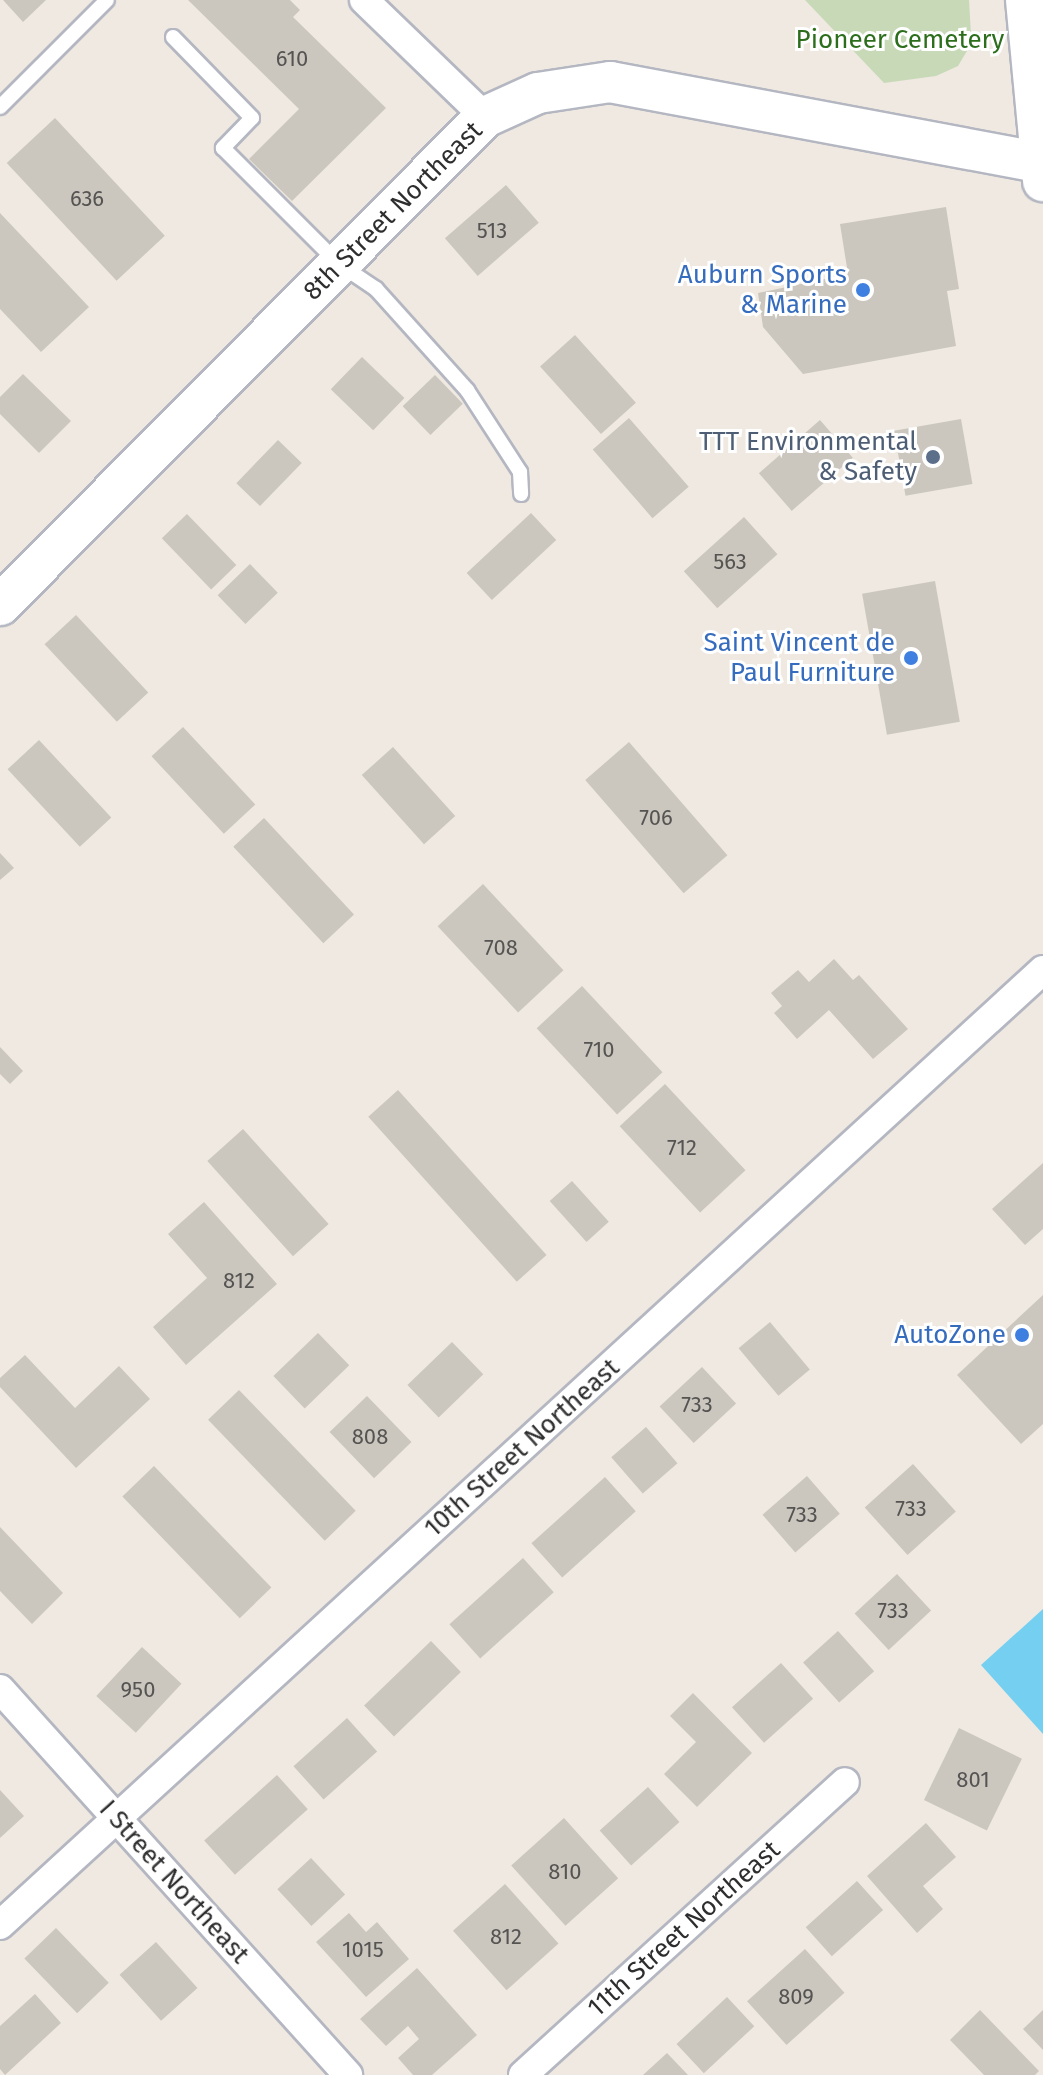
<!DOCTYPE html>
<style>
body{margin:0}
#map{position:relative;width:1043px;height:2075px;overflow:hidden;background:#efe9e1;font-family:"Fira Sans",sans-serif}
div>[style]{position:absolute}
[style*='--x']{left:calc(var(--x)*1px);top:calc(var(--y)*1px);width:calc(var(--w)*1px);rotate:calc(var(--a)*1deg)}
.cemetery>*{inset:0;background:#c8d9b8}
.water>*{inset:0;background:#75cff0}
.building>*{inset:0;background:#cbc7bf;transform-origin:0 0}
.roads{filter:drop-shadow(2px 0 #b4b7c1) drop-shadow(-2px 0 #b4b7c1) drop-shadow(0 2px #b4b7c1) drop-shadow(0 -2px #b4b7c1)}
.lane>*{height:14px;margin:-7px;padding:0 7px;transform-origin:7px;border-radius:7px;background:#fff}
.street>*{height:28px;margin:-14px;padding:0 14px;transform-origin:14px;border-radius:14px;background:#fff}
.secondary>*{height:40px;margin:-20px;padding:0 20px;transform-origin:20px;border-radius:20px;background:#fff}
.dots>*{width:22px;height:22px;translate:-50% -50%;box-sizing:border-box;border:4px solid #fff;border-radius:50%}
span{translate:-50% -50%;white-space:nowrap;text-align:center;line-height:1.15;-webkit-text-stroke:6px #fff;paint-order:stroke}
.number-label{font-size:22px;color:#555452}
.number-label span{-webkit-text-stroke-width:0}
.park-label{font-size:26px;color:#2c6e1b}
.street-label{font-size:26px;color:#2e2e2e}
.shop-label{font-size:26px;color:#366cbe}
.right{translate:-100% -50%;text-align:right}
.service-label{font-size:26px;color:#4e5e75}
</style>
<div id="map">
<div class="cemetery">
<div style="clip-path:polygon(805px 0,969px 0,971px 35px,967px 51px,958px 66px,936px 76px,884px 83px)"></div>
</div>
<div class="water">
<div style="clip-path:polygon(1043px 1609px,1043px 1734px,981px 1665px)"></div>
</div>
<div class="building">
<div style="clip-path:polygon(3px 0,46px 0,23px 22px)"></div>
<div style="clip-path:polygon(188px 0,290px 0,300px 10px,293px 17px,386px 108px,292px 201px,249px 159px,299px 109px)"></div>
<div style="left:55px;top:118px;width:161px;height:66px;rotate:47deg"></div>
<div style="left:506px;top:185px;width:50px;height:81px;rotate:49deg"></div>
<div style="clip-path:polygon(946px 207px,959px 289px,947px 291px,956px 346px,803px 374px,763px 327px,758px 293px,848px 274px,840px 224px)"></div>
<div style="clip-path:polygon(0 213px,89px 307px,41px 352px,0 309px)"></div>
<div style="left:575px;top:335px;width:91px;height:47px;rotate:48deg"></div>
<div style="left:362px;top:357px;width:59px;height:45px;rotate:44deg"></div>
<div style="clip-path:polygon(23px 374px,71px 421px,39px 453px,0 414px,0 397px)"></div>
<div style="left:435px;top:375px;width:40px;height:45px;rotate:46deg"></div>
<div style="left:629px;top:418px;width:91px;height:48px;rotate:49deg"></div>
<div style="left:961px;top:419px;width:66px;height:68px;rotate:80deg"></div>
<div style="left:820px;top:420px;width:50px;height:81px;rotate:49deg"></div>
<div style="left:278px;top:440px;width:33px;height:60px;rotate:44deg"></div>
<div style="left:531px;top:513px;width:37px;height:88px;rotate:47deg"></div>
<div style="left:187px;top:514px;width:71px;height:35px;rotate:46deg"></div>
<div style="left:744px;top:517px;width:50px;height:81px;rotate:48deg"></div>
<div style="left:250px;top:564px;width:40px;height:45px;rotate:46deg"></div>
<div style="left:935px;top:581px;width:143px;height:74px;rotate:80deg"></div>
<div style="left:76px;top:615px;width:106px;height:43px;rotate:47deg"></div>
<div style="left:183px;top:727px;width:106px;height:43px;rotate:47deg"></div>
<div style="left:39px;top:740px;width:106px;height:43px;rotate:47deg"></div>
<div style="left:629px;top:742px;width:150px;height:58px;rotate:49deg"></div>
<div style="left:393px;top:747px;width:93px;height:42px;rotate:48deg"></div>
<div style="left:264px;top:818px;width:132px;height:42px;rotate:47deg"></div>
<div style="clip-path:polygon(0 853px,14px 868px,0 880px)"></div>
<div style="left:483px;top:884px;width:118px;height:62px;rotate:47deg"></div>
<div style="clip-path:polygon(834px 959px,853px 980px,859px 975px,908px 1029px,873px 1059px,829px 1010px,797px 1039px,774px 1013px,782px 1006px,771px 993px,798px 970px,809px 982px)"></div>
<div style="left:582px;top:986px;width:118px;height:62px;rotate:47deg"></div>
<div style="clip-path:polygon(0 1047px,23px 1071px,10px 1084px,0 1074px)"></div>
<div style="left:665px;top:1084px;width:118px;height:62px;rotate:47deg"></div>
<div style="left:398px;top:1090px;width:222px;height:40px;rotate:48deg"></div>
<div style="left:243px;top:1129px;width:128px;height:48px;rotate:48deg"></div>
<div style="clip-path:polygon(1043px 1163px,1043px 1229px,1025px 1245px,992px 1209px)"></div>
<div style="left:572px;top:1181px;width:55px;height:30px;rotate:48deg"></div>
<div style="clip-path:polygon(204px 1202px,277px 1284px,186px 1365px,153px 1327px,207px 1278px,168px 1234px)"></div>
<div style="clip-path:polygon(1043px 1295px,1043px 1424px,1021px 1444px,957px 1375px)"></div>
<div style="left:770px;top:1322px;width:62px;height:41px;rotate:50deg"></div>
<div style="left:318px;top:1333px;width:45px;height:62px;rotate:46deg"></div>
<div style="left:452px;top:1342px;width:45px;height:62px;rotate:46deg"></div>
<div style="clip-path:polygon(25px 1355px,75px 1408px,119px 1366px,150px 1399px,76px 1468px,0 1387px,0 1378px)"></div>
<div style="left:702px;top:1367px;width:50px;height:58px;rotate:47deg"></div>
<div style="left:239px;top:1390px;width:168px;height:43px;rotate:46deg"></div>
<div style="left:367px;top:1396px;width:64px;height:52px;rotate:46deg"></div>
<div style="left:646px;top:1427px;width:48px;height:46px;rotate:49deg"></div>
<div style="left:913px;top:1464px;width:64px;height:65px;rotate:48deg"></div>
<div style="left:154px;top:1466px;width:169px;height:44px;rotate:46deg"></div>
<div style="left:807px;top:1476px;width:50px;height:59px;rotate:49deg"></div>
<div style="left:605px;top:1477px;width:46px;height:99px;rotate:48deg"></div>
<div style="clip-path:polygon(0 1527px,63px 1593px,32px 1624px,0 1591px)"></div>
<div style="left:523px;top:1558px;width:46px;height:99px;rotate:48deg"></div>
<div style="left:897px;top:1574px;width:50px;height:58px;rotate:47deg"></div>
<div style="left:838px;top:1631px;width:54px;height:47px;rotate:48deg"></div>
<div style="left:431px;top:1641px;width:43px;height:93px;rotate:46deg"></div>
<div style="left:142px;top:1647px;width:54px;height:67px;rotate:43deg"></div>
<div style="left:781px;top:1663px;width:48px;height:66px;rotate:48deg"></div>
<div style="clip-path:polygon(693px 1693px,752px 1753px,697px 1807px,664px 1774px,696px 1742px,670px 1716px)"></div>
<div style="left:347px;top:1718px;width:45px;height:72px;rotate:48deg"></div>
<div style="left:959px;top:1728px;width:70px;height:80px;rotate:26deg"></div>
<div style="left:277px;top:1775px;width:46px;height:98px;rotate:48deg"></div>
<div style="left:648px;top:1787px;width:47px;height:65px;rotate:48deg"></div>
<div style="clip-path:polygon(0 1790px,24px 1816px,0 1838px)"></div>
<div style="left:564px;top:1818px;width:81px;height:71px;rotate:48deg"></div>
<div style="clip-path:polygon(926px 1823px,956px 1857px,923px 1886px,943px 1909px,917px 1933px,867px 1876px)"></div>
<div style="left:311px;top:1858px;width:50px;height:46px;rotate:47deg"></div>
<div style="left:857px;top:1881px;width:39px;height:69px;rotate:48deg"></div>
<div style="left:505px;top:1884px;width:80px;height:70px;rotate:48deg"></div>
<div style="clip-path:polygon(349px 1913px,366px 1932px,377px 1922px,409px 1959px,366px 1997px,316px 1942px)"></div>
<div style="left:56px;top:1928px;width:76px;height:44px;rotate:46deg"></div>
<div style="left:156px;top:1942px;width:62px;height:49px;rotate:48deg"></div>
<div style="left:805px;top:1949px;width:59px;height:78px;rotate:48deg"></div>
<div style="clip-path:polygon(417px 1968px,477px 2035px,432px 2075px,413px 2075px,398px 2058px,419px 2039px,408px 2026px,386px 2046px,360px 2019px)"></div>
<div style="clip-path:polygon(35px 1994px,61px 2023px,5px 2075px,0 2069px,0 2026px)"></div>
<div style="left:727px;top:1997px;width:40px;height:69px;rotate:47deg"></div>
<div style="clip-path:polygon(980px 2010px,1039px 2071px,1035px 2075px,984px 2075px,950px 2040px)"></div>
<div style="clip-path:polygon(1043px 2010px,1043px 2050px,1023px 2029px)"></div>
<div style="clip-path:polygon(667px 2053px,688px 2075px,643px 2075px)"></div>
</div>
<div class="roads">
<div class="lane">
<div style="--x:173;--y:37;--w:113;--a:45.7"></div>
<div style="--x:252;--y:118;--w:42;--a:134"></div>
<div style="--x:223;--y:148;--w:164;--a:45"></div>
<div style="--x:339;--y:264;--w:45;--a:34"></div>
<div style="--x:376;--y:289;--w:136;--a:48"></div>
<div style="--x:467;--y:390;--w:98;--a:57.1"></div>
<div style="--x:520;--y:472;--w:22;--a:87"></div>
<div style="--x:0;--y:107;--w:151;--a:-45"></div>
</div>
<div class="street">
<div style="--x:364;--y:0;--w:168;--a:44"></div>
<div style="--x:0;--y:1689;--w:520;--a:47.96"></div>
<div style="--x:0;--y:1925;--w:1414;--a:-42.48"></div>
<div style="--x:523;--y:2075;--w:435;--a:-42.3"></div>
</div>
<div class="secondary">
<div style="--x:1026;--y:0;--w:182;--a:84.6"></div>
<div style="--x:0;--y:605;--w:688;--a:-45.18"></div>
<div style="--x:485;--y:117;--w:58;--a:-24.4"></div>
<div style="--x:538;--y:93;--w:73;--a:-8.7"></div>
<div style="--x:610;--y:82;--w:441;--a:10.6"></div>
</div>
</div>
<div class="dots">
<div style="left:863px;top:290px;background:#3f7fe0"></div>
<div style="left:933px;top:457px;background:#5c6f8a"></div>
<div style="left:911px;top:658px;background:#3f7fe0"></div>
<div style="left:1022px;top:1335px;background:#3f7fe0"></div>
</div>
<div class="number-label">
<span style="left:292px;top:59px">610</span>
<span style="left:87px;top:199px">636</span>
<span style="left:492px;top:231px">513</span>
<span style="left:730px;top:562px">563</span>
<span style="left:656px;top:818px">706</span>
<span style="left:501px;top:948px">708</span>
<span style="left:599px;top:1050px">710</span>
<span style="left:682px;top:1148px">712</span>
<span style="left:239px;top:1281px">812</span>
<span style="left:697px;top:1405px">733</span>
<span style="left:370px;top:1437px">808</span>
<span style="left:911px;top:1509px">733</span>
<span style="left:802px;top:1515px">733</span>
<span style="left:893px;top:1611px">733</span>
<span style="left:138px;top:1690px">950</span>
<span style="left:973px;top:1780px">801</span>
<span style="left:565px;top:1872px">810</span>
<span style="left:506px;top:1937px">812</span>
<span style="left:363px;top:1950px">1015</span>
<span style="left:796px;top:1997px">809</span>
</div>
<div class="park-label">
<span style="left:900px;top:40px">Pioneer Cemetery</span>
</div>
<div class="street-label">
<span style="left:393px;top:211px;rotate:-45deg">8th Street Northeast</span>
<span style="left:522px;top:1448px;rotate:-42deg">10th Street Northeast</span>
<span style="left:174px;top:1882px;rotate:48deg">I Street Northeast</span>
<span style="left:684px;top:1929px;rotate:-42deg">11th Street Northeast</span>
</div>
<div class="shop-label">
<span class="right" style="left:847px;top:290px">Auburn Sports<br>&amp; Marine</span>
<span class="right" style="left:895px;top:658px">Saint Vincent de<br>Paul Furniture</span>
<span class="right" style="left:1006px;top:1335px">AutoZone</span>
</div>
<div class="service-label">
<span class="right" style="left:917px;top:457px">TTT Environmental<br>&amp; Safety</span>
</div>
</div>
